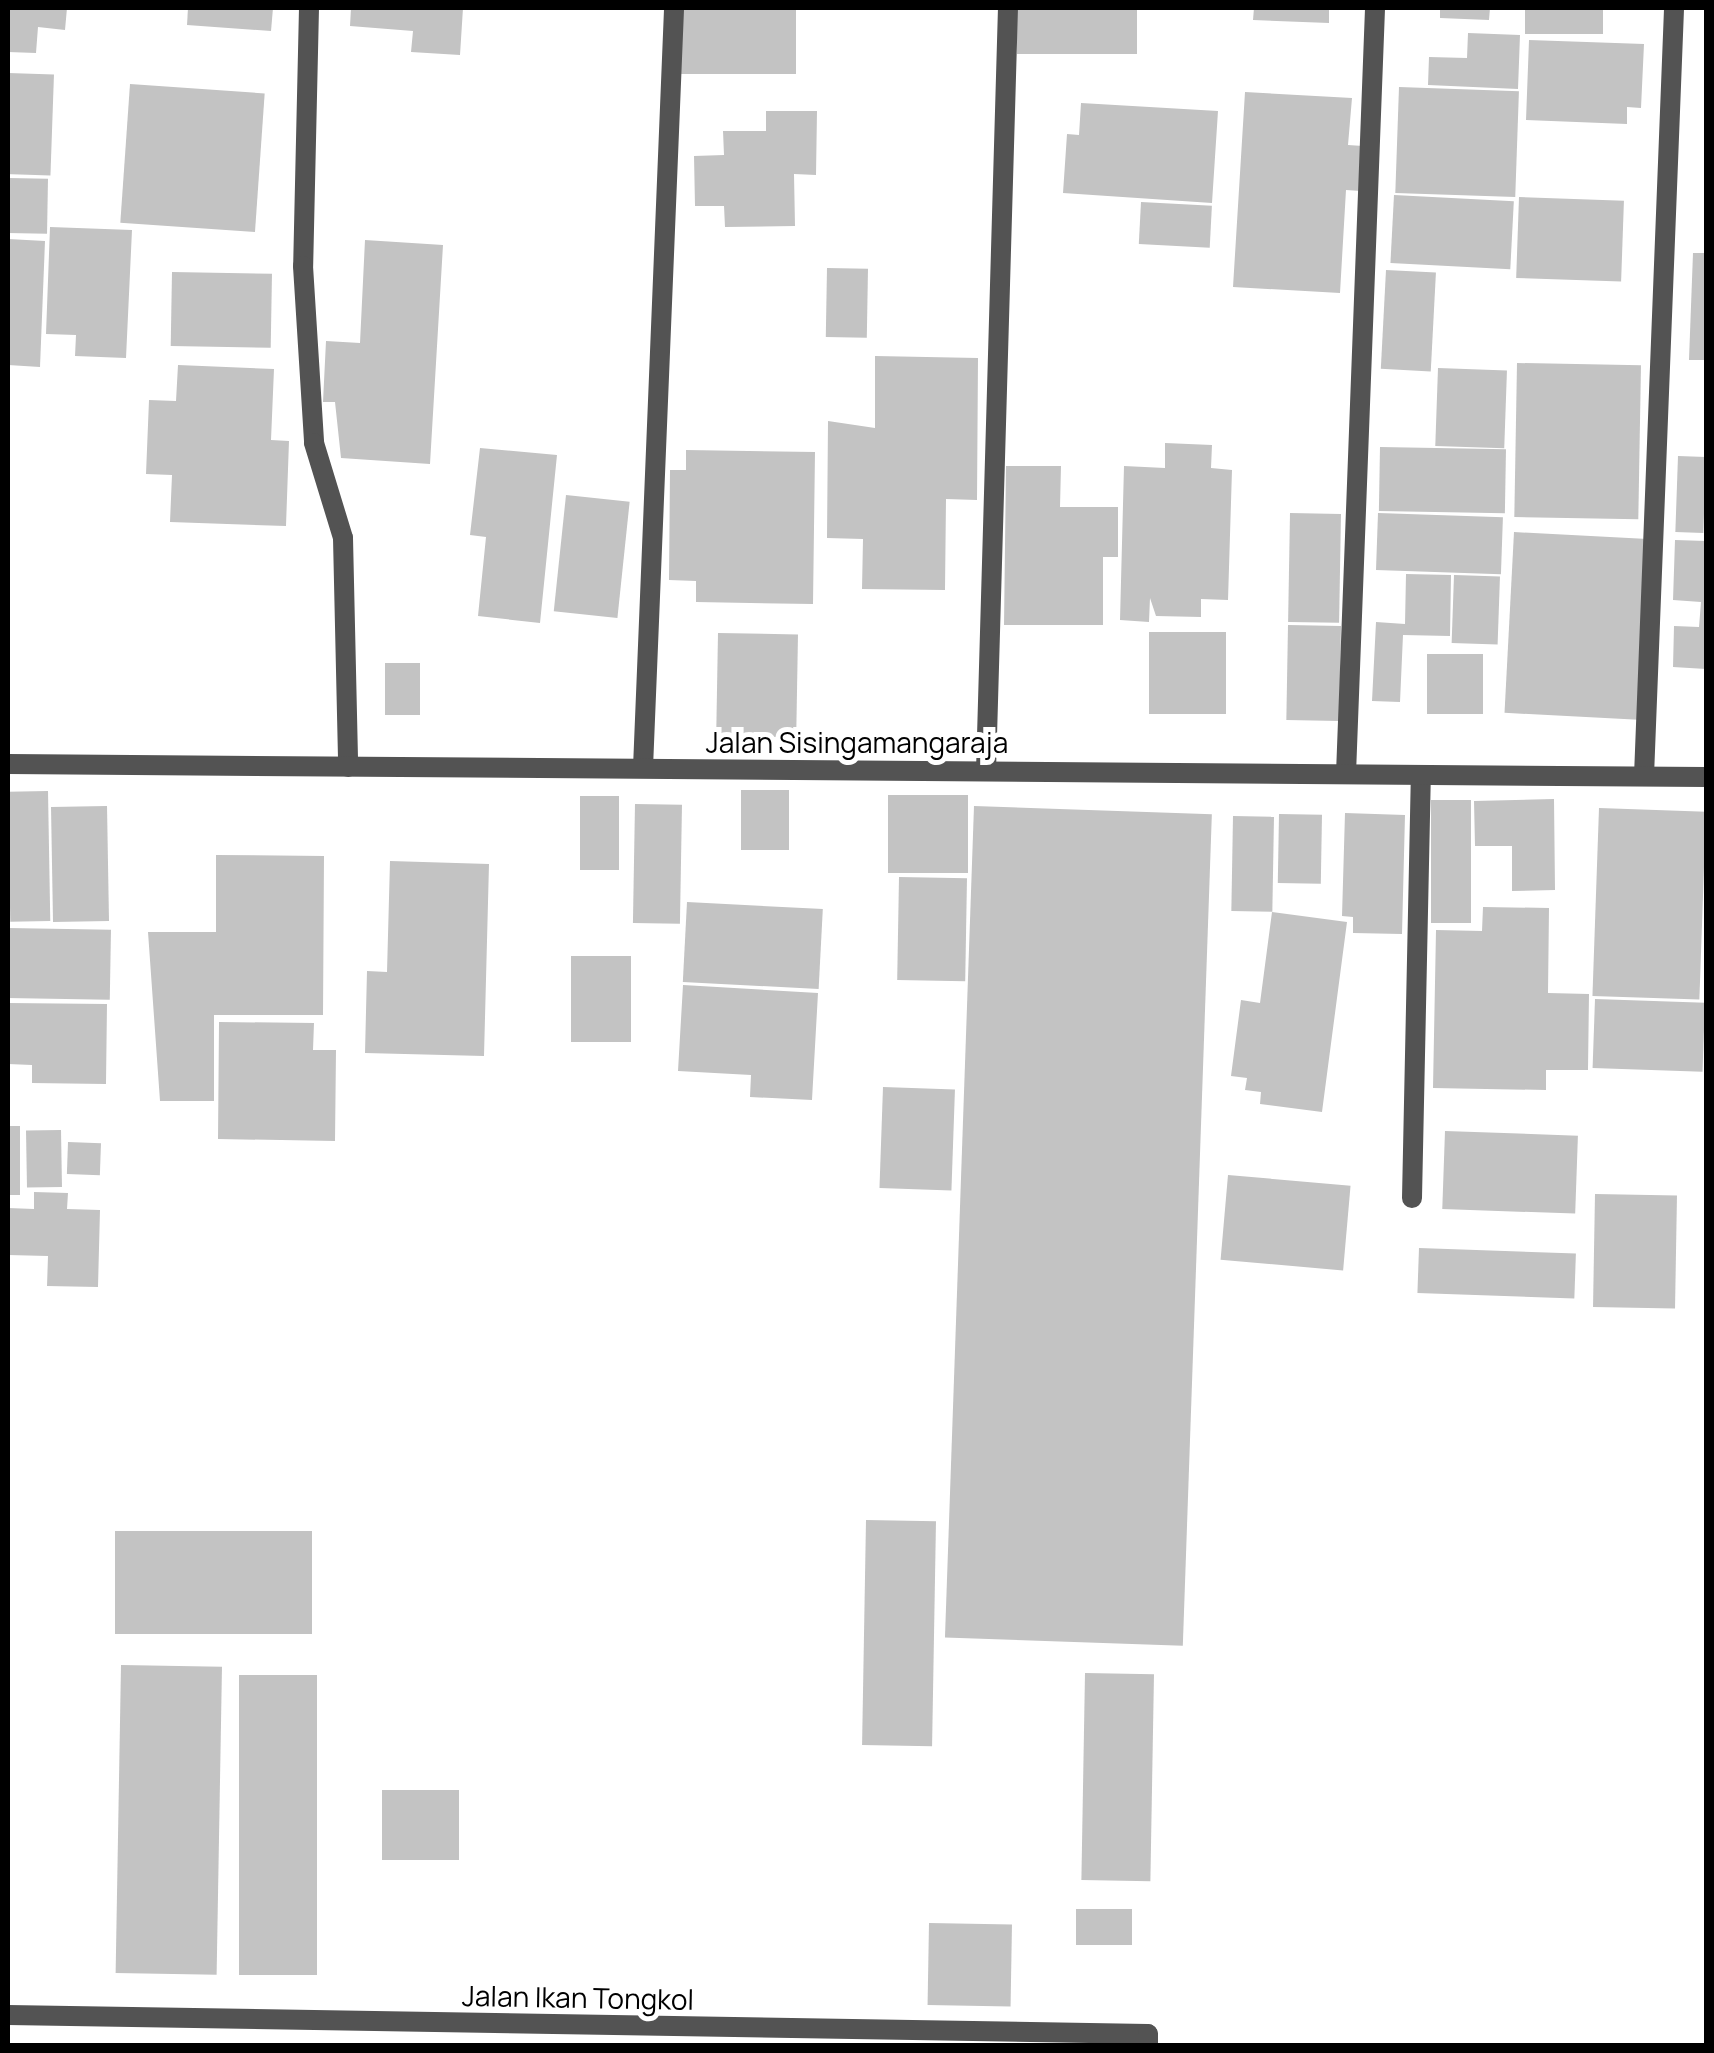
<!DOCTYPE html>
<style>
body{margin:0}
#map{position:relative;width:1714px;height:2053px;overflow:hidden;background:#fff;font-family:Manrope,sans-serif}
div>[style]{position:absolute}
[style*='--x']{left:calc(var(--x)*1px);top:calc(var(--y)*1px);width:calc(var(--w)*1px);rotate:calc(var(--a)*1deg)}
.building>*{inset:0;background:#c3c3c3;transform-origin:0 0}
.minor>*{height:20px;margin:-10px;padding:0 10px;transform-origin:10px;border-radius:10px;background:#535353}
.tertiary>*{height:20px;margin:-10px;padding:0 10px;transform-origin:10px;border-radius:10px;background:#535353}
span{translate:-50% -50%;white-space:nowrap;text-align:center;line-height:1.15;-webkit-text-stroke:10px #fff;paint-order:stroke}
.street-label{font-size:28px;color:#000}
.frame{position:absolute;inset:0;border:10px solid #000;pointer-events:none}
</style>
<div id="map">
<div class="building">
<div style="clip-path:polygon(8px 8px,67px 8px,65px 30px,38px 27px,36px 53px,8px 52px)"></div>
<div style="clip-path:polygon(188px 8px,273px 8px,271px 31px,187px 25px)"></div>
<div style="clip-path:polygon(351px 8px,463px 8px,460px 55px,411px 52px,413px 31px,350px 26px)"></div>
<div style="left:678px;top:8px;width:118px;height:66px"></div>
<div style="left:1017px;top:8px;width:120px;height:46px"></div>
<div style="clip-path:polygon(1254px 8px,1329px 8px,1329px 23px,1253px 20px)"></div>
<div style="clip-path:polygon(1440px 8px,1490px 8px,1489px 20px,1440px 18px)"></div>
<div style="left:1525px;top:8px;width:78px;height:26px"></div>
<div style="clip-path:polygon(1468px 33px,1520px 35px,1518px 89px,1428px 85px,1429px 57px,1467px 58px)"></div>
<div style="clip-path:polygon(1529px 40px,1644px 44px,1641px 108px,1627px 107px,1627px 124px,1526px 120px)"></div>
<div style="left:8px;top:73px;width:46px;height:101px;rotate:2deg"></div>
<div style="left:130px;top:84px;width:135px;height:139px;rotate:4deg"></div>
<div style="left:1399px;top:87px;width:120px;height:106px;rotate:2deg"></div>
<div style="clip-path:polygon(1245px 92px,1352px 98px,1348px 145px,1363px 146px,1361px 191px,1346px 190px,1340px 293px,1233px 287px)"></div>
<div style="clip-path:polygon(1081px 103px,1218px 111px,1212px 203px,1063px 193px,1067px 134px,1079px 135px)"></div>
<div style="clip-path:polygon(766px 111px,817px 111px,816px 175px,794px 174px,795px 226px,725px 227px,724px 206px,695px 206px,694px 156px,724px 155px,723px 131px,766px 131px)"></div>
<div style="left:8px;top:178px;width:40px;height:55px;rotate:1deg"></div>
<div style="left:1394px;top:195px;width:120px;height:68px;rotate:3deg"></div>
<div style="left:1519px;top:197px;width:105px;height:81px;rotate:2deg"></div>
<div style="left:1141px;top:202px;width:71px;height:42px;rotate:3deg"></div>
<div style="clip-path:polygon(50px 227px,132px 230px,126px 358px,75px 356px,76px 335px,46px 334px)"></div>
<div style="clip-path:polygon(8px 239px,45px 241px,40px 367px,8px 365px)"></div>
<div style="clip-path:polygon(365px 240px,443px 245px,430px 464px,341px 458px,335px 402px,323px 402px,326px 341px,360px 343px)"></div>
<div style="clip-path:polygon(1693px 253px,1706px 253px,1706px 360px,1689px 360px)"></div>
<div style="left:827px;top:268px;width:41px;height:69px;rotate:1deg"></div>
<div style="left:1386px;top:270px;width:50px;height:99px;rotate:3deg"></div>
<div style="left:172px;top:272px;width:100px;height:74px;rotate:1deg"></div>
<div style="clip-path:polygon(875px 356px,978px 358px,977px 500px,946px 499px,945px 590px,862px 589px,863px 539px,827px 538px,828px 421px,875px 428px)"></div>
<div style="left:1517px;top:363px;width:124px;height:154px;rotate:1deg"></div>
<div style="clip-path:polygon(178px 365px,274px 369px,271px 440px,289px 441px,286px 526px,170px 522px,172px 475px,146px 474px,149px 400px,176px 401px)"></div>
<div style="left:1438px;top:368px;width:69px;height:78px;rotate:2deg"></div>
<div style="clip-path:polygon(1165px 443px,1212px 445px,1211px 468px,1232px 470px,1228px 600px,1201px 599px,1201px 617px,1156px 616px,1150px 598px,1149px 622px,1120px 620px,1124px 466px,1165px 468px)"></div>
<div style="left:1380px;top:447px;width:126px;height:64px;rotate:1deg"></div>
<div style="clip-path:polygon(480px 448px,557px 455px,540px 623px,478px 616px,486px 537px,470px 535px)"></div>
<div style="clip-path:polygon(686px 450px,815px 452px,813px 604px,696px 602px,696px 581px,669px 580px,670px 470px,686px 470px)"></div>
<div style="left:1678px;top:456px;width:28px;height:76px;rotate:2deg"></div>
<div style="clip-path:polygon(1006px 466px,1061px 466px,1060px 507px,1118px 507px,1118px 557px,1103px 557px,1103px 625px,1004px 625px)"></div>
<div style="left:566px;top:495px;width:64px;height:117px;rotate:6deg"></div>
<div style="left:1290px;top:513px;width:51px;height:109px;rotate:1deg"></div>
<div style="left:1378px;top:513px;width:125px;height:57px;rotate:2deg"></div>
<div style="left:1514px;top:532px;width:134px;height:181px;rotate:3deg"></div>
<div style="clip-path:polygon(1675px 540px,1706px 541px,1706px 669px,1673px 667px,1674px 626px,1699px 627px,1701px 602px,1673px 600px)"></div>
<div style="clip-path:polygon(1406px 574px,1451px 575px,1450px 636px,1403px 635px,1400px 702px,1372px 701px,1376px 622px,1405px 624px)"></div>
<div style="left:1454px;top:575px;width:46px;height:68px;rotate:2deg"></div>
<div style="left:1288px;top:625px;width:53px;height:95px;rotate:1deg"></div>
<div style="left:1149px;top:632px;width:77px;height:82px"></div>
<div style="left:718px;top:633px;width:80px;height:103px;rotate:1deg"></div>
<div style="left:1427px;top:654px;width:56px;height:60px"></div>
<div style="left:385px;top:663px;width:35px;height:52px"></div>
<div style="left:741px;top:790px;width:48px;height:60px"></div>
<div style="left:48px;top:791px;width:130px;height:40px;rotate:89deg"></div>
<div style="left:888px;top:795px;width:80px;height:78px"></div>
<div style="left:580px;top:796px;width:39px;height:74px"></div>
<div style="clip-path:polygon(1554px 799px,1555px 890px,1512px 891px,1512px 846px,1475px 846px,1474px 801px)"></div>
<div style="left:1431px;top:800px;width:40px;height:123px"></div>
<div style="left:635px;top:804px;width:47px;height:119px;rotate:1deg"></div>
<div style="left:107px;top:806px;width:115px;height:56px;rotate:89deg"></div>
<div style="left:974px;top:806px;width:238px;height:832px;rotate:2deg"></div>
<div style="left:1599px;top:808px;width:107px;height:188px;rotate:2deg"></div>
<div style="clip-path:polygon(1345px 813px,1405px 815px,1402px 934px,1353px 933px,1353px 917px,1342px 916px)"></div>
<div style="left:1279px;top:814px;width:43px;height:69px;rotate:1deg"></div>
<div style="left:1233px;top:816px;width:41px;height:95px;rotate:1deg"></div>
<div style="clip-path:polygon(216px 855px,324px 856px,323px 1015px,214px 1015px,214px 1101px,160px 1101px,148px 932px,216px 932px)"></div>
<div style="clip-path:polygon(390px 861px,489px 864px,484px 1056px,365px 1053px,367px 971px,387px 972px)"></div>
<div style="left:899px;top:877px;width:68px;height:103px;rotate:1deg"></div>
<div style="left:687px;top:902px;width:136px;height:80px;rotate:3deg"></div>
<div style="clip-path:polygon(1483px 907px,1549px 908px,1548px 993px,1589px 994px,1588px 1070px,1546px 1070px,1546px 1090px,1433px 1088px,1436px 930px,1482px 931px)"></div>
<div style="clip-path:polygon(1272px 912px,1347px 922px,1322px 1112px,1260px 1104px,1261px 1092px,1245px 1090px,1247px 1078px,1231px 1076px,1241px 1000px,1260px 1003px)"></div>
<div style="left:8px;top:928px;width:103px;height:70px;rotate:1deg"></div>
<div style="left:571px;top:956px;width:60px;height:86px"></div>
<div style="clip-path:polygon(683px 985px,818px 993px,812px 1100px,750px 1097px,751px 1075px,678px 1071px)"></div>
<div style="left:1595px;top:999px;width:110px;height:69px;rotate:2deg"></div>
<div style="clip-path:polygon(8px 1003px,107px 1004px,106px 1084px,32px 1083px,32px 1065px,8px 1064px)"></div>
<div style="clip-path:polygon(219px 1022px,314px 1023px,313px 1050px,336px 1050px,335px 1141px,218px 1139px)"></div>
<div style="left:883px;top:1087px;width:72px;height:101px;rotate:2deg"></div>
<div style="left:8px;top:1126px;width:12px;height:69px"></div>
<div style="left:61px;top:1130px;width:57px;height:35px;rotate:89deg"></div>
<div style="left:1445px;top:1131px;width:133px;height:78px;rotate:2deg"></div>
<div style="left:68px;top:1142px;width:33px;height:32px;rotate:2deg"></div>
<div style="left:1228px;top:1175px;width:123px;height:85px;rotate:5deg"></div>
<div style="clip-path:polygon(34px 1192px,68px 1193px,67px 1209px,100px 1210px,98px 1287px,47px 1286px,48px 1256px,8px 1255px,8px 1208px,34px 1209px)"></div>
<div style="left:1595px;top:1194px;width:82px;height:113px;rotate:1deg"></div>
<div style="left:1419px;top:1248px;width:157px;height:45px;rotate:2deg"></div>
<div style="left:866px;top:1520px;width:70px;height:225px;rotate:1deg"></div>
<div style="left:115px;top:1531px;width:197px;height:103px"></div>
<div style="left:121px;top:1665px;width:101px;height:308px;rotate:1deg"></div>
<div style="left:1085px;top:1673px;width:69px;height:207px;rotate:1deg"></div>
<div style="left:239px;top:1675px;width:78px;height:300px"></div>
<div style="left:382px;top:1790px;width:77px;height:70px"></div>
<div style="left:1076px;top:1909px;width:56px;height:36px"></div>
<div style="left:929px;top:1923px;width:83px;height:82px;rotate:1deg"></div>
</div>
<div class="minor">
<div style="--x:309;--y:8;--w:258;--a:91.3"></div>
<div style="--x:303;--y:266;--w:177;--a:86.4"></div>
<div style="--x:314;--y:443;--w:99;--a:73"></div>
<div style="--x:343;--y:538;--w:229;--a:88.7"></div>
<div style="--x:643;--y:768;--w:761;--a:-87.66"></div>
<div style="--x:986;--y:771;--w:763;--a:-88.35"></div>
<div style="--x:1346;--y:774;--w:767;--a:-87.83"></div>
<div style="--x:1644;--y:776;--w:769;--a:-87.76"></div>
<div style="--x:1412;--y:1198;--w:423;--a:-88.8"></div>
<div style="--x:8;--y:2015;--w:1140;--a:0.95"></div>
<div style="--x:1148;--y:2034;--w:12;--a:90"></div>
</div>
<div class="tertiary">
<div style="--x:8;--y:764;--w:1698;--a:0.44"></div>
</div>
<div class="street-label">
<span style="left:857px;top:742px">Jalan Sisingamangaraja</span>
<span style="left:578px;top:1997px;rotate:1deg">Jalan Ikan Tongkol</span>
</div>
<div class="frame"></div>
</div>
